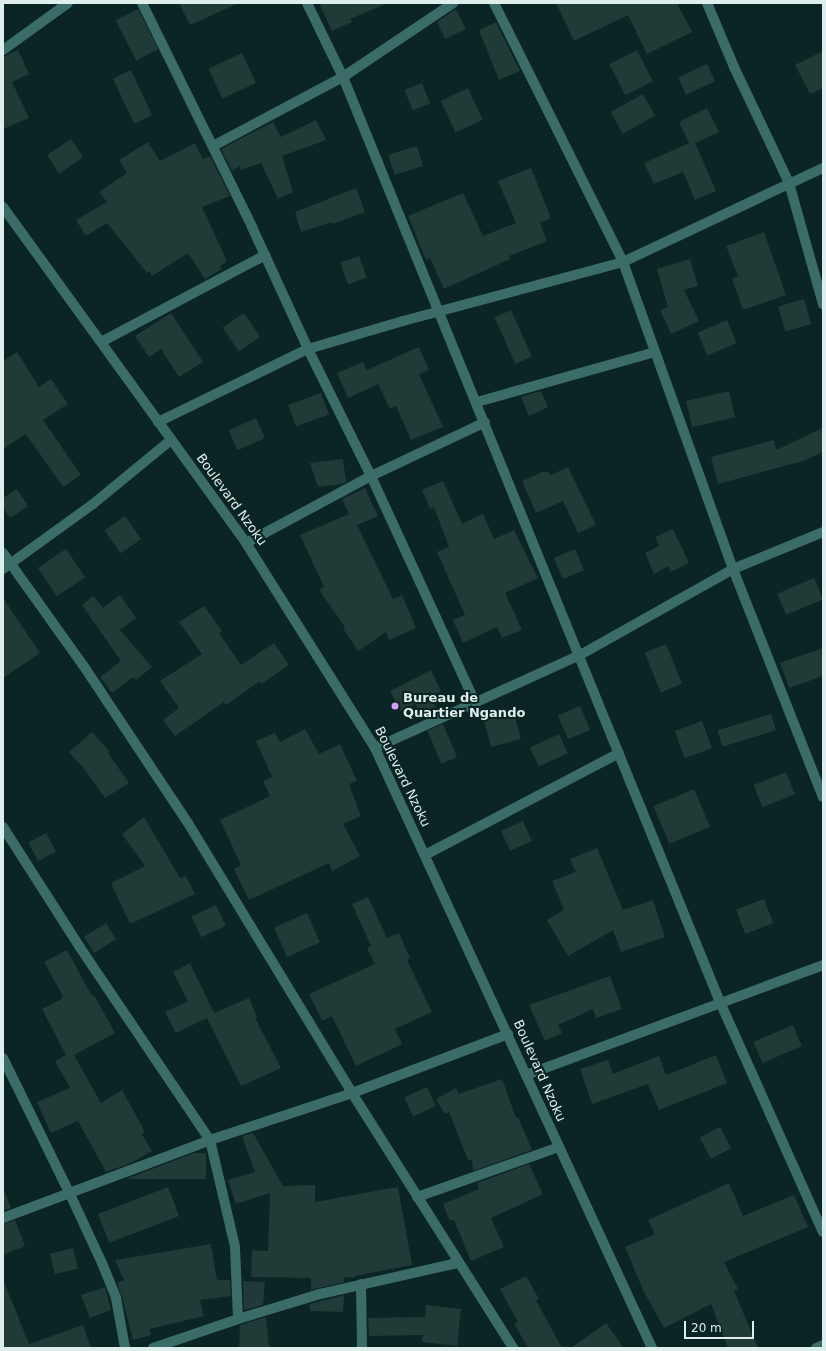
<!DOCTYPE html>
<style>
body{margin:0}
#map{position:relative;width:826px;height:1351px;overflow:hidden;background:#0a2523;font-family:"DejaVu Sans",sans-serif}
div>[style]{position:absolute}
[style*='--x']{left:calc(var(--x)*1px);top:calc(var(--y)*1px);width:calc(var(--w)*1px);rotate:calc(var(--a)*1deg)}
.building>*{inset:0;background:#1f3a37;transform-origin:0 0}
.minor>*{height:10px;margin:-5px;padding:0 5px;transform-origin:5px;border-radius:5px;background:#3c6c67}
.dots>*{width:11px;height:11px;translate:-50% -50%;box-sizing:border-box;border:2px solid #0a2523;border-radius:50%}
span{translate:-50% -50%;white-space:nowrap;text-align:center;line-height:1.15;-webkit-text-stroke:4px #0a2523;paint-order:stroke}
.street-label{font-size:13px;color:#deeeec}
.poi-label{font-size:13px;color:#deeeec;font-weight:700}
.left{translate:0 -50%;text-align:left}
.frame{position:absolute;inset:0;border:4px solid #deeeec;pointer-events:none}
.scale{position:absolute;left:684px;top:1321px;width:70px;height:18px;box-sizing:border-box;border:2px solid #deeeec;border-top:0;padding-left:5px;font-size:12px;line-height:14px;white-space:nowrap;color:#deeeec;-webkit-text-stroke:3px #0a2523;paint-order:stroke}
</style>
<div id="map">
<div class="building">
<div style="clip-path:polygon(179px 3px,239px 3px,190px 25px)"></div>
<div style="clip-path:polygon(319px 3px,388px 3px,350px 19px,352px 22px,332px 31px)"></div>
<div style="clip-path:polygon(556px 3px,677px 3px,692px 32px,647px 54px,628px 15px,574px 41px)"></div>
<div style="left:138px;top:9px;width:45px;height:25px;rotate:63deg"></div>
<div style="clip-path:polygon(456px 9px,466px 29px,445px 39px,437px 22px)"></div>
<div style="clip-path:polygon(496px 22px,520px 71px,499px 80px,479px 30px)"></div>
<div style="clip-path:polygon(18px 50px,29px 74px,12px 82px,29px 118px,3px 129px,3px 57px)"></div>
<div style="left:637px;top:50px;width:35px;height:31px;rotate:63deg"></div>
<div style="clip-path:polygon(823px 51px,823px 88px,810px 94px,795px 65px)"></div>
<div style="left:242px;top:53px;width:33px;height:37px;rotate:65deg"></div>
<div style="left:707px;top:64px;width:19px;height:32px;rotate:65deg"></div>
<div style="left:131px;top:70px;width:50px;height:20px;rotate:65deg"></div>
<div style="left:422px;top:83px;width:22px;height:19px;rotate:68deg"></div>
<div style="left:468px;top:88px;width:35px;height:30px;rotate:65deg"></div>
<div style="left:643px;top:94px;width:25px;height:37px;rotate:61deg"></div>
<div style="clip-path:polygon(707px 108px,719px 132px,695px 143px,716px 191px,695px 200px,683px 172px,654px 184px,644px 163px,689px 143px,679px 122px)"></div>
<div style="clip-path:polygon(316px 120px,326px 140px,282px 156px,293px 192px,278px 199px,261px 163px,241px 170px,240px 166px,232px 171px,221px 149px,273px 122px,281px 137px)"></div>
<div style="left:71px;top:139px;width:22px;height:29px;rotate:56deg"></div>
<div style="clip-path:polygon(148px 142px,160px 161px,195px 143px,203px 159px,210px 156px,230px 196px,202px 207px,227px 261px,220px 266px,222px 269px,205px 279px,188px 253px,152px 276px,149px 271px,147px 273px,107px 223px,86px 236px,76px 220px,107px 202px,99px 192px,127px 173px,119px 160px)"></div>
<div style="left:417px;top:146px;width:21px;height:30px;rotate:73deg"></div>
<div style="clip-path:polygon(531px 168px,551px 218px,540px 223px,547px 241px,509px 256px,510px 259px,444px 289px,430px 258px,426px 260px,408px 216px,463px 193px,483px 236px,516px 223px,498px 181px)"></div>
<div style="clip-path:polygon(356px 188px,365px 212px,333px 224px,332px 222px,301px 232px,295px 212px)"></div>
<div style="clip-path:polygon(764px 232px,786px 295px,743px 310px,732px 279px,738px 276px,726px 246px)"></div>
<div style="left:359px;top:256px;width:23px;height:20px;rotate:70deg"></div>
<div style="clip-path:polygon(690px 259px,698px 286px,684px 290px,699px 321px,671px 334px,660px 310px,668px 307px,657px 269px)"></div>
<div style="left:804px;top:299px;width:26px;height:27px;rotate:74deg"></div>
<div style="left:511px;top:310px;width:51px;height:18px;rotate:66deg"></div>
<div style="clip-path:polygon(171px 313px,203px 362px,179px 377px,161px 349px,149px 357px,135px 336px)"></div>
<div style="left:244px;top:313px;width:29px;height:26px;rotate:56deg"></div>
<div style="left:727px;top:320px;width:25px;height:32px;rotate:67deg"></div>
<div style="clip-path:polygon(419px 347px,429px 370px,419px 374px,443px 427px,411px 440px,396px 406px,390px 409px,378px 384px,348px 398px,337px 373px,363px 362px,367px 370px)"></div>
<div style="clip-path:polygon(17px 352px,39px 387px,51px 379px,68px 404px,43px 420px,81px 475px,63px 487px,26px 434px,3px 449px,3px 361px)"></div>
<div style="clip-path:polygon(541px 391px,548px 407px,529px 416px,521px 397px)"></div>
<div style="left:729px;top:391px;width:27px;height:44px;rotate:77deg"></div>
<div style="left:321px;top:393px;width:23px;height:35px;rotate:70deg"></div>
<div style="left:256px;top:418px;width:22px;height:30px;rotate:66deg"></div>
<div style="clip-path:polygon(823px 428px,823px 452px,803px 461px,718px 484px,711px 457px,774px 440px,776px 450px)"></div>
<div style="clip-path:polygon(343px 459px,346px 482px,342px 484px,318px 487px,310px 463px)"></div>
<div style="clip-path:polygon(568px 467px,596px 525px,578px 533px,563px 501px,536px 513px,522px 481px,542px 472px,549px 472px,551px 475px)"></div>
<div style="clip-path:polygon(443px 481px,462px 524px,483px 514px,494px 539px,514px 530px,538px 578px,505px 593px,522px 630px,502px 638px,497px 627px,463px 643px,453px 620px,465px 615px,437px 552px,449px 547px,434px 507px,430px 509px,422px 490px)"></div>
<div style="clip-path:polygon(365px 488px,378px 516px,357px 525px,393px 599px,402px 595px,416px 628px,389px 640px,386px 632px,358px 651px,343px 628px,345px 627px,319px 590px,324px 587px,300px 535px,349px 514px,342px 499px)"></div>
<div style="clip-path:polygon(17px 489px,28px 506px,10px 518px,3px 507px,3px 498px)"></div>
<div style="left:125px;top:516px;width:28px;height:25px;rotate:55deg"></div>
<div style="clip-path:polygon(673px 529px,689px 563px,671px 572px,668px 566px,654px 574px,645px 553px,659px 546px,655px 537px)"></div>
<div style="left:66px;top:549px;width:34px;height:34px;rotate:56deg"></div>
<div style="left:575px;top:549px;width:23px;height:23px;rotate:67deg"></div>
<div style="left:814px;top:578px;width:23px;height:40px;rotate:67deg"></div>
<div style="clip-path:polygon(120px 595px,136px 618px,120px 630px,152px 667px,136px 680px,133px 677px,112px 693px,100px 677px,121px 661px,82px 605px,93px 596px,103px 608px)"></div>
<div style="clip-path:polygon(3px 598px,40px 653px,3px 678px)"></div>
<div style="clip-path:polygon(204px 606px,222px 631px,219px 633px,241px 665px,274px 643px,289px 665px,261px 684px,260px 681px,226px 705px,224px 702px,175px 736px,163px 720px,179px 708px,160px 681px,202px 654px,179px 622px)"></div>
<div style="left:666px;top:644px;width:43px;height:23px;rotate:68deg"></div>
<div style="clip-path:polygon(823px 648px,823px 676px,789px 688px,780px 663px)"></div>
<div style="clip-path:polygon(431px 670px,441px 691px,431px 696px,438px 712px,422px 719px,415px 704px,400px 711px,390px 691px)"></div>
<div style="left:580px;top:706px;width:26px;height:24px;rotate:67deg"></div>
<div style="left:514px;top:713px;width:27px;height:31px;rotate:75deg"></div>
<div style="left:771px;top:714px;width:17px;height:56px;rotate:73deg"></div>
<div style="left:702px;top:721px;width:29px;height:29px;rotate:70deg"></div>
<div style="left:443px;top:724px;width:36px;height:17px;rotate:67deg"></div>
<div style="clip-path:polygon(305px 729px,319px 754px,340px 744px,357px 781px,349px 784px,361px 816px,343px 824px,360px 856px,332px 871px,329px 863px,249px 900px,234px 869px,241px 865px,220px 820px,270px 796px,263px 781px,272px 777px,256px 741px,275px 733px,280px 742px)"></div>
<div style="clip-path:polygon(92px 732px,110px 752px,108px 753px,129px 783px,105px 798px,85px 770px,69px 752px)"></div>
<div style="left:559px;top:734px;width:21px;height:32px;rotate:65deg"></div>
<div style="left:786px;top:772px;width:24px;height:35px;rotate:68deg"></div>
<div style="left:694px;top:789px;width:41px;height:44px;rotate:67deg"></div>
<div style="clip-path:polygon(144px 817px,180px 878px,186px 876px,195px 894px,130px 924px,111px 883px,145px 866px,122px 834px)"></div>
<div style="left:523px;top:821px;width:22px;height:24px;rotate:66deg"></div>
<div style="left:46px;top:833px;width:21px;height:20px;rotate:62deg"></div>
<div style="clip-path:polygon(597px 848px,623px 910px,653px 900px,665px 937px,621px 952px,613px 930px,568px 956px,547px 920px,564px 910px,552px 881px,576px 872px,570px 859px)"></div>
<div style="clip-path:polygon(368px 897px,387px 938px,399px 933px,410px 958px,407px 960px,432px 1012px,395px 1029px,402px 1044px,356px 1066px,332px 1016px,322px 1021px,309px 994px,375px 964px,367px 948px,371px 946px,352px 904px)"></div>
<div style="left:764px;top:899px;width:26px;height:30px;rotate:69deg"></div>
<div style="left:216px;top:905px;width:23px;height:27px;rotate:65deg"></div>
<div style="left:307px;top:913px;width:32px;height:36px;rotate:66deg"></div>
<div style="left:106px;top:923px;width:19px;height:26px;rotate:58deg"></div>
<div style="clip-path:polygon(67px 950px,92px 996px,94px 995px,115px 1033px,74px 1055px,101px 1103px,122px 1090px,145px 1132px,142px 1134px,152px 1151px,131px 1163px,106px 1172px,78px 1121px,51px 1133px,37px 1102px,70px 1088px,55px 1061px,66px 1055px,42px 1009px,62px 999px,61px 997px,63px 996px,44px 962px)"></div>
<div style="clip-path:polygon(190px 963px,214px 1013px,249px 998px,257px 1017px,255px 1018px,281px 1068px,241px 1086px,207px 1018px,176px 1033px,165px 1012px,188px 1001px,173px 972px)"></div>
<div style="clip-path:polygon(610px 976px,622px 1009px,596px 1018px,593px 1009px,558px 1025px,562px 1033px,545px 1041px,529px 1005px)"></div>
<div style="left:793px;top:1025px;width:23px;height:43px;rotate:67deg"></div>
<div style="clip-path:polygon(716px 1055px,727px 1083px,659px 1110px,648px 1084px,592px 1104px,580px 1069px,608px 1060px,613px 1074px,659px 1056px,666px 1075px)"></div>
<div style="clip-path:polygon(502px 1079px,516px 1118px,518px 1117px,532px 1150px,473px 1171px,472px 1160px,468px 1160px,449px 1112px,445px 1114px,436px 1099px,456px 1088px,459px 1094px)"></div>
<div style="left:427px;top:1087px;width:21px;height:25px;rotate:65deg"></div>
<div style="left:720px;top:1127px;width:24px;height:23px;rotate:62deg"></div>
<div style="clip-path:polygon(253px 1133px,283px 1186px,315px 1185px,315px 1202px,398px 1187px,412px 1265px,355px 1276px,354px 1278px,344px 1277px,344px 1282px,311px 1290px,311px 1278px,251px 1277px,252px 1250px,268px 1251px,270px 1193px,236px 1204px,228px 1180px,255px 1172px,242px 1136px)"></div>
<div style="clip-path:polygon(194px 1153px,206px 1153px,206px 1179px,126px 1179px)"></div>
<div style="clip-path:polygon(529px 1164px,543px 1194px,491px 1218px,504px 1247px,471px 1261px,454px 1220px,450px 1221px,443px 1204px,479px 1189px,477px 1183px)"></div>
<div style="clip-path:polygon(729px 1183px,743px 1216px,794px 1195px,808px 1227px,724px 1262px,738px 1289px,734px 1291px,758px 1348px,728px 1348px,711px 1304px,664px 1328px,643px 1290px,625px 1247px,655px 1234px,648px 1220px)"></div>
<div style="left:168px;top:1187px;width:31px;height:75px;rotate:69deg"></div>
<div style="clip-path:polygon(5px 1192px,11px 1208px,3px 1211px,3px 1193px)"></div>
<div style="clip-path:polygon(15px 1220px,25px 1246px,3px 1255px,3px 1224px)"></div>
<div style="clip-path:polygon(211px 1244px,217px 1280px,230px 1280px,231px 1296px,200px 1300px,204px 1316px,150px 1329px,151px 1335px,133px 1340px,122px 1297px,117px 1283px,124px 1280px,115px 1260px)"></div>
<div style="left:73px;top:1248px;width:21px;height:24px;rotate:76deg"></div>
<div style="clip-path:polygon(526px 1276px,539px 1299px,536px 1300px,562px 1348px,528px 1348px,514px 1323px,518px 1322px,500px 1289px)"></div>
<div style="clip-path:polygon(243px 1281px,265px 1282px,263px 1305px,244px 1310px)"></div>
<div style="clip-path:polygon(4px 1282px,29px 1344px,83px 1325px,91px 1348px,3px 1348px)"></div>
<div style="clip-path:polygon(105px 1287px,111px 1310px,90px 1318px,81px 1295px)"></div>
<div style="clip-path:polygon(344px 1295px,343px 1312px,310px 1311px,310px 1304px)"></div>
<div style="clip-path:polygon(426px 1305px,461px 1309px,457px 1346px,422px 1342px,423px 1335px,369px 1336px,368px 1318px,425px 1317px)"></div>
<div style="clip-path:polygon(266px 1317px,269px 1348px,239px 1348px,240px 1325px)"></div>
<div style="clip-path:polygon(606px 1323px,624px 1348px,571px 1348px)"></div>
</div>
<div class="minor">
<div style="--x:142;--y:3;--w:250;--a:63.8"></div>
<div style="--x:252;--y:227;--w:134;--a:65.3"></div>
<div style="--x:308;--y:349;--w:142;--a:63.6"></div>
<div style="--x:371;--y:476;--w:249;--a:65.3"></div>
<div style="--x:307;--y:3;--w:82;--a:64.1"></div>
<div style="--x:343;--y:77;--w:999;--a:67.83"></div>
<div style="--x:720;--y:1002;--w:252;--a:65.9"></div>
<div style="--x:494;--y:3;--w:289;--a:63.5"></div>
<div style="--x:623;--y:262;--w:326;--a:70.3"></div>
<div style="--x:733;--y:569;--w:245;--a:68.5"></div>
<div style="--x:707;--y:3;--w:69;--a:67.1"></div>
<div style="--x:734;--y:67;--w:128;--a:64.6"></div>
<div style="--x:789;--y:183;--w:126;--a:74.3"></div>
<div style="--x:3;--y:50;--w:80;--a:-35.9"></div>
<div style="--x:213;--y:146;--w:147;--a:-28"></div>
<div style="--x:343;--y:77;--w:133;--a:-33.9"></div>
<div style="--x:3;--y:207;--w:415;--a:54.1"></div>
<div style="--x:246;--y:543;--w:242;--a:57.8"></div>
<div style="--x:375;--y:748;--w:661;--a:65.22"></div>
<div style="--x:101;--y:342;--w:186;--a:-27.9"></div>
<div style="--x:477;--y:402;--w:185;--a:-15.7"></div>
<div style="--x:158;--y:422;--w:167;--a:-26"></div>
<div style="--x:308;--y:349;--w:99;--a:-16.4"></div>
<div style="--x:403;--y:321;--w:228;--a:-15"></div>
<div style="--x:623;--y:262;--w:221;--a:-25.2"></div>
<div style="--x:246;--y:543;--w:142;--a:-28.2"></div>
<div style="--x:371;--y:476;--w:126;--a:-25.3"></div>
<div style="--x:3;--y:553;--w:138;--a:54.5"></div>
<div style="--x:83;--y:665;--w:190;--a:56.4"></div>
<div style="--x:188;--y:823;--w:316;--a:58.7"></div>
<div style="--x:352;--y:1093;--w:302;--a:57.7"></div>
<div style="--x:3;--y:569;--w:111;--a:-35.8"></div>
<div style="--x:93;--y:504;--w:101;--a:-39.4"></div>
<div style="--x:375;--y:748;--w:225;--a:-24.4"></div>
<div style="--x:580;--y:655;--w:176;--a:-29.3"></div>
<div style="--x:733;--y:569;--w:97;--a:-22.3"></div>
<div style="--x:3;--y:827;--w:141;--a:57.4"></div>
<div style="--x:79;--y:946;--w:234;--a:56"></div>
<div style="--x:210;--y:1140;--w:110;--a:76.8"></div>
<div style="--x:235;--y:1247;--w:72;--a:87.6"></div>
<div style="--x:425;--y:855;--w:219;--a:-27.7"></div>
<div style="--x:3;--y:1058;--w:149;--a:63.8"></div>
<div style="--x:69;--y:1192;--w:78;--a:65.1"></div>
<div style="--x:102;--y:1263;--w:38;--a:68"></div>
<div style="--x:116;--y:1298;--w:51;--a:79.8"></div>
<div style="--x:526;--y:1075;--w:317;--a:-20.3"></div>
<div style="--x:417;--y:1197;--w:151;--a:-19.4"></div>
<div style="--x:3;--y:1218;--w:221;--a:-20.6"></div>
<div style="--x:210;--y:1140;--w:150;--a:-18.3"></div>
<div style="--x:352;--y:1093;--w:167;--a:-20.7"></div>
<div style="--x:361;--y:1284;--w:64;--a:89.1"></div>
<div style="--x:153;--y:1348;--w:90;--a:-18.8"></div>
<div style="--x:238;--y:1319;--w:86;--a:-17"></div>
<div style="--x:320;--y:1294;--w:141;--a:-12.7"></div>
<div style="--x:816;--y:1348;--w:8;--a:-23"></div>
</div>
<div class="dots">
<div style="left:395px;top:706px;background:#d69bf9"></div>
</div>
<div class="street-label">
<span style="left:231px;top:500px;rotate:54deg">Boulevard Nzoku</span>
<span style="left:402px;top:777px;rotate:64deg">Boulevard Nzoku</span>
<span style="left:539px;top:1071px;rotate:66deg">Boulevard Nzoku</span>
</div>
<div class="poi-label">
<span class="left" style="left:403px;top:706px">Bureau de<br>Quartier Ngando</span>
</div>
<div class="frame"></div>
<div class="scale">20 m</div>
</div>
